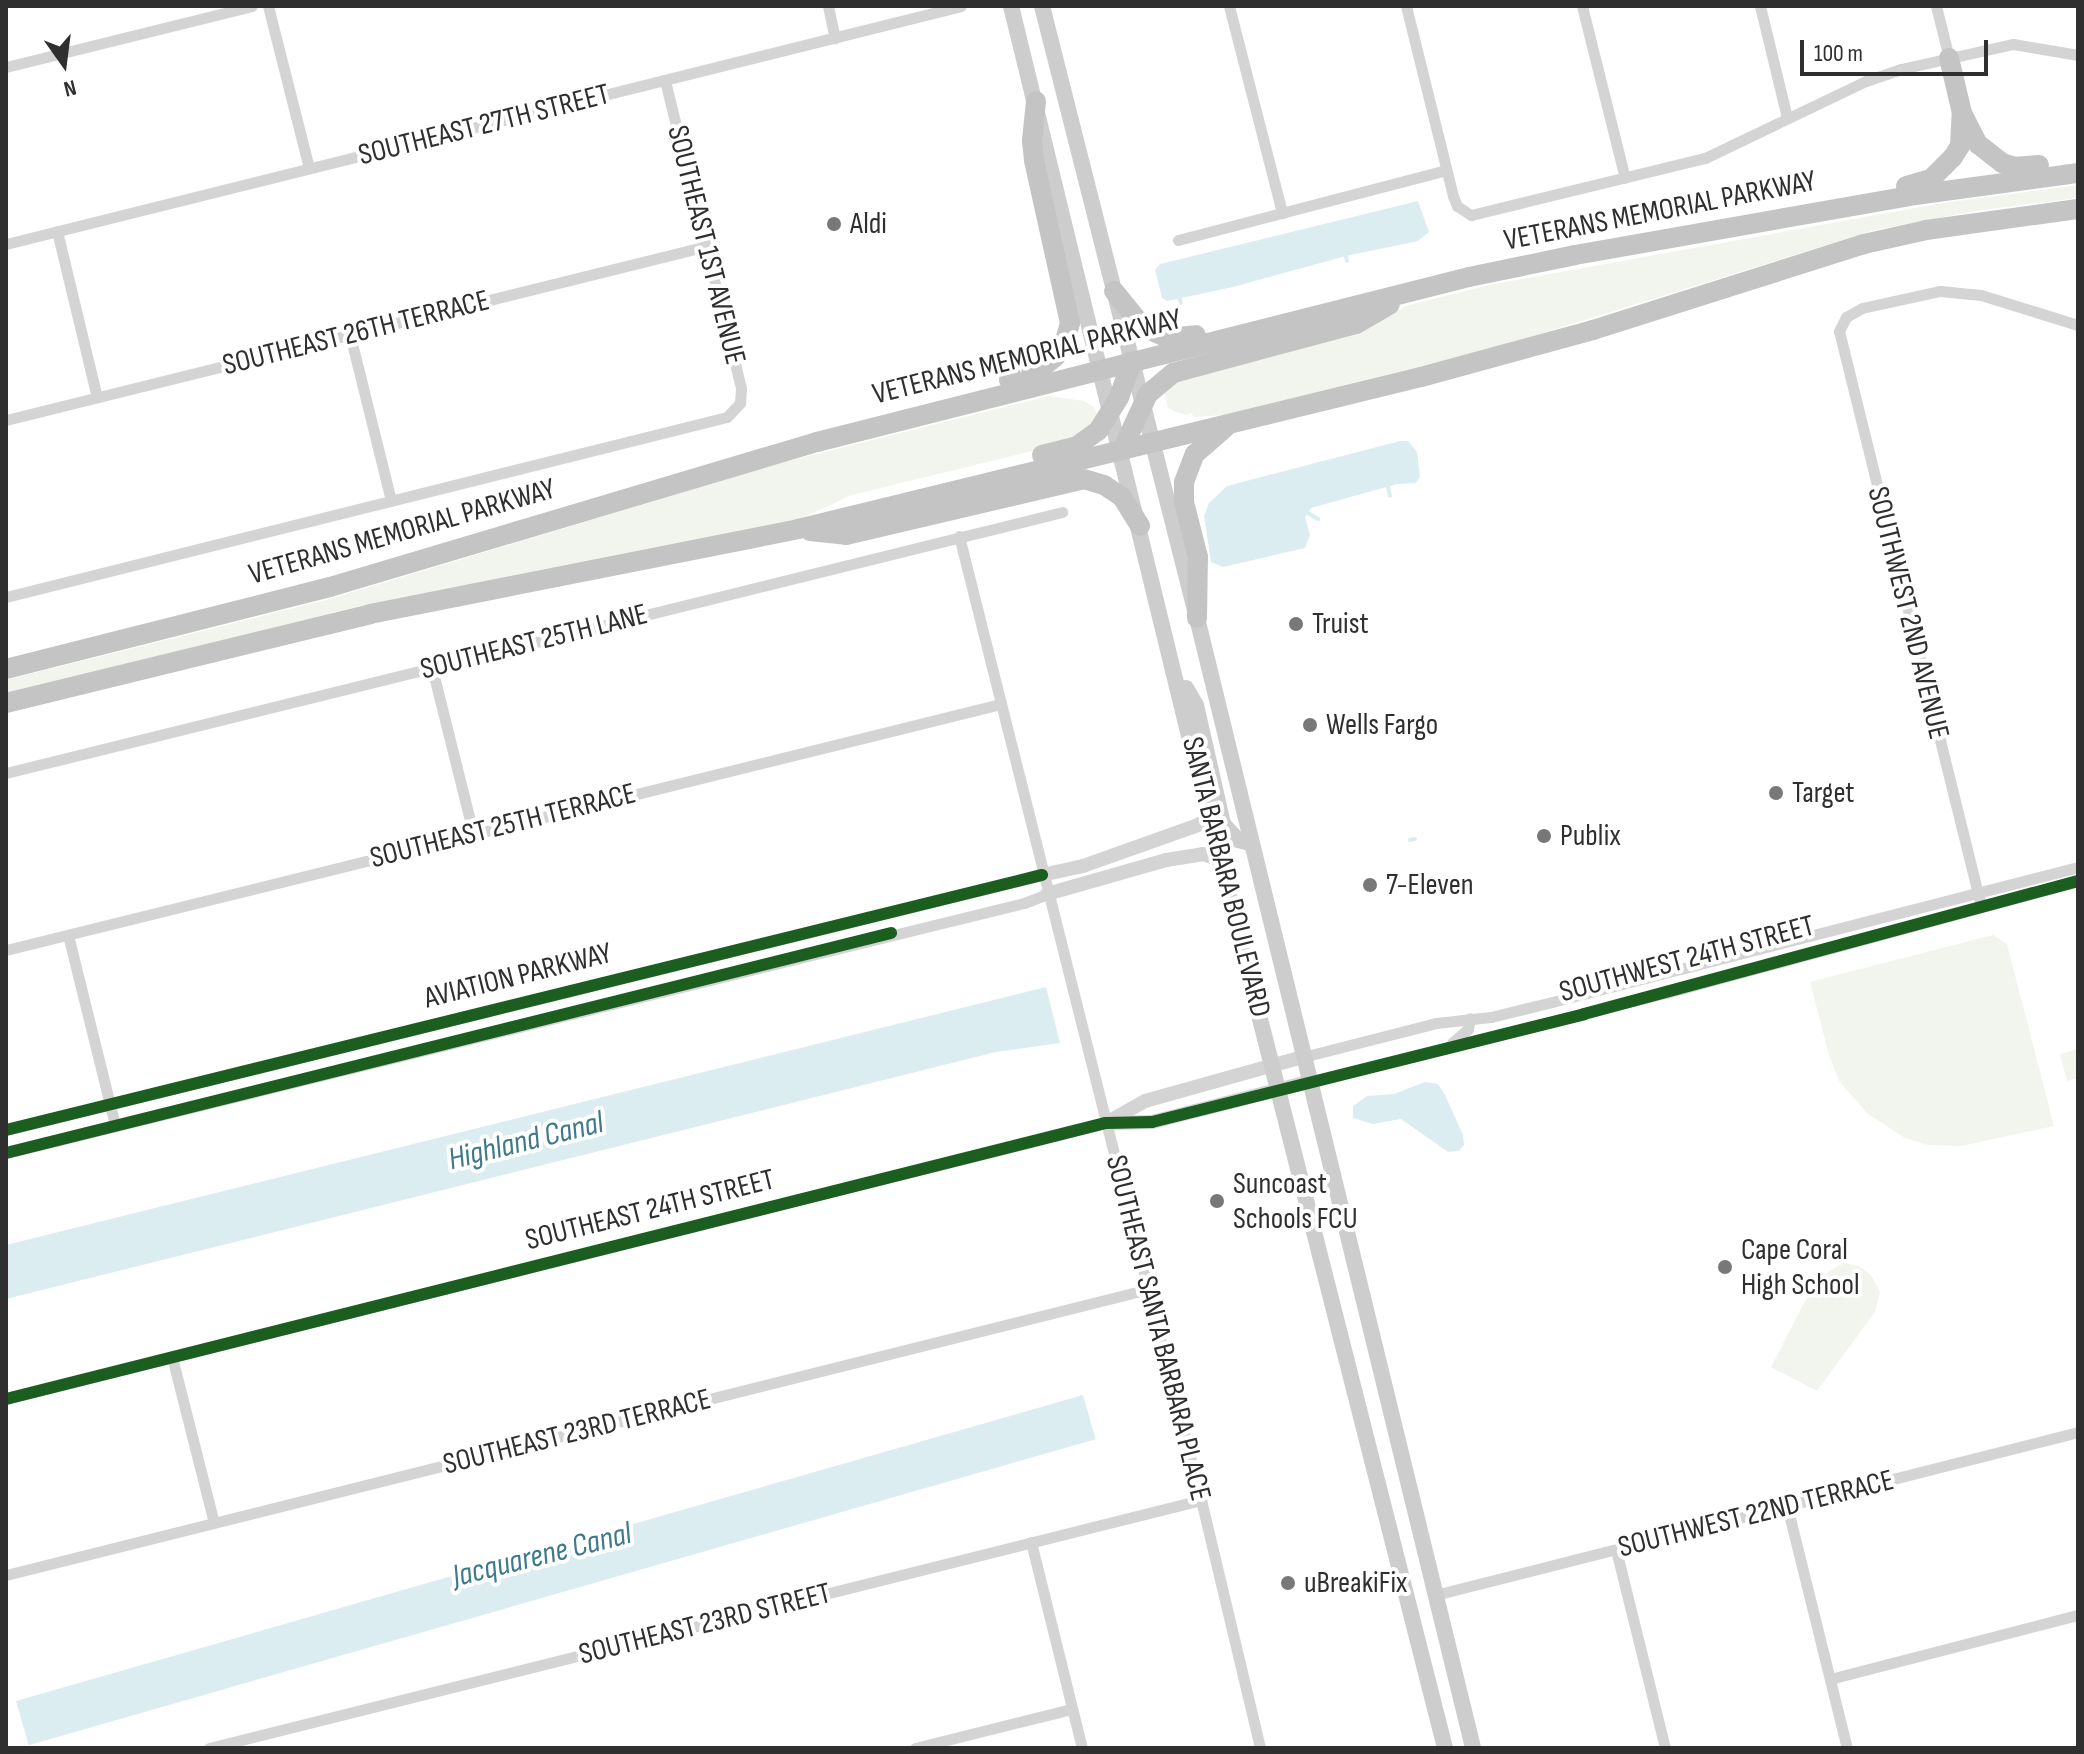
<!DOCTYPE html>
<style>
body{margin:0}
#map{position:relative;width:2084px;height:1754px;overflow:hidden;background:#fff;font-family:"Sofia Sans Condensed",sans-serif}
div>[style]{position:absolute}
[style*='--x']{left:calc(var(--x)*1px);top:calc(var(--y)*1px);width:calc(var(--w)*1px);rotate:calc(var(--a)*1deg)}
.green>*{inset:0;background:#f2f5ed}
.water>*{inset:0;background:#dbedf1;transform-origin:0 0}
.stream>*{height:4px;margin:-2px;padding:0 2px;transform-origin:2px;border-radius:2px;background:#dbedf1}
.minor>*{height:11px;margin:-5.5px;padding:0 5.5px;transform-origin:5.5px;border-radius:5.5px;background:#d4d4d4}
.tertiary>*{height:14px;margin:-7px;padding:0 7px;transform-origin:7px;border-radius:7px;background:#d4d4d4}
.secondary>*{height:16px;margin:-8px;padding:0 8px;transform-origin:8px;border-radius:8px;background:#cdcdcd}
.trunk>*{height:20px;margin:-10px;padding:0 10px;transform-origin:10px;border-radius:10px;background:#c4c4c4}
.cycleway>*{height:12px;margin:-6px;padding:0 6px;transform-origin:6px;border-radius:6px;background:#1b5e20}
.dots>*{width:22px;height:22px;translate:-50% -50%;box-sizing:border-box;border:4px solid #fff;border-radius:50%}
span{translate:-50% -50%;white-space:nowrap;text-align:center;line-height:1.15;-webkit-text-stroke:8px #fff;paint-order:stroke}
.street-label{font-size:30px;color:#2f2f2f}
.poi-label{font-size:30px;color:#2f2f2f}
.left{translate:0 -50%;text-align:left}
.water-label{font-size:32px;color:#3e7a89;font-style:italic}
.frame{position:absolute;inset:0;border:8px solid #2f2f2f;pointer-events:none}
.north{position:absolute;left:24px;top:24px;width:80px;height:80px;-webkit-text-stroke:6px #fff;paint-order:stroke;rotate:166deg;font-size:22px;font-weight:700;line-height:32px;text-align:center;color:#2f2f2f}
.north::after{content:'';display:block;margin:auto;width:28px;height:36px;background:#2f2f2f;clip-path:polygon(50% 0,100% 100%,50% 72%,0 100%)}
.scale{position:absolute;left:1800px;top:40px;width:188px;height:36px;box-sizing:border-box;border:4px solid #2f2f2f;border-top:0;padding-left:10px;font-size:24px;line-height:28px;white-space:nowrap;color:#2f2f2f;-webkit-text-stroke:6px #fff;paint-order:stroke}
</style>
<div id="map">
<div class="green">
<div style="clip-path:polygon(2078px 185px,2078px 198px,1975px 211px,1875px 230px,1494px 348px,1224px 415px,1194px 417px,1191px 413px,1187px 415px,1174px 411px,1168px 408px,1164px 392px,1179px 380px,1184px 381px,1185px 376px,1357px 331px,1409px 305px,1489px 285px,1943px 203px)"></div>
<div style="clip-path:polygon(1049px 396px,1084px 401px,1094px 407px,1098px 416px,1084px 432px,1049px 447px,852px 495px,795px 521px,360px 606px,6px 694px,6px 680px,326px 600px,784px 462px)"></div>
<div style="clip-path:polygon(1993px 935px,2007px 944px,2054px 1126px,1961px 1146px,1928px 1145px,1905px 1138px,1868px 1114px,1839px 1081px,1829px 1055px,1810px 982px)"></div>
<div style="clip-path:polygon(2078px 1049px,2078px 1078px,2067px 1081px,2060px 1054px)"></div>
<div style="clip-path:polygon(1844px 1263px,1859px 1266px,1871px 1275px,1880px 1292px,1875px 1312px,1817px 1391px,1771px 1367px,1805px 1301px,1829px 1271px)"></div>
</div>
<div class="water">
<div style="clip-path:polygon(1418px 201px,1429px 232px,1418px 241px,1346px 256px,1233px 287px,1167px 301px,1162px 298px,1155px 270px,1160px 264px)"></div>
<div style="clip-path:polygon(1400px 441px,1408px 441px,1417px 452px,1420px 477px,1416px 483px,1397px 484px,1311px 508px,1305px 517px,1310px 535px,1305px 548px,1223px 567px,1211px 562px,1204px 516px,1209px 503px,1227px 486px)"></div>
<div style="clip-path:polygon(1046px 987px,1060px 1043px,996px 1052px,6px 1299px,6px 1245px)"></div>
<div style="clip-path:polygon(1425px 1082px,1438px 1084px,1445px 1095px,1463px 1135px,1464px 1145px,1459px 1151px,1448px 1152px,1401px 1119px,1373px 1124px,1353px 1118px,1353px 1106px,1367px 1096px,1394px 1094px)"></div>
<div style="left:1083px;top:1395px;width:46px;height:1110px;rotate:74deg"></div>
</div>
<div class="stream">
<div style="--x:1346;--y:256;--w:5;--a:79"></div>
<div style="--x:1179;--y:297;--w:6;--a:72"></div>
<div style="--x:1388;--y:487;--w:9;--a:77"></div>
<div style="--x:1308;--y:513;--w:12;--a:31"></div>
<div style="--x:1402;--y:723;--w:8;--a:-14"></div>
<div style="--x:1383;--y:728;--w:5;--a:-22"></div>
<div style="--x:1410;--y:840;--w:5;--a:-11"></div>
</div>
<div class="minor">
<div style="--x:268;--y:6;--w:167;--a:75.8"></div>
<div style="--x:828;--y:6;--w:33;--a:78"></div>
<div style="--x:1229;--y:6;--w:214;--a:75.6"></div>
<div style="--x:1406;--y:6;--w:196;--a:76.1"></div>
<div style="--x:1453;--y:196;--w:11;--a:68"></div>
<div style="--x:1457;--y:206;--w:17;--a:33"></div>
<div style="--x:1471;--y:215;--w:241;--a:-13.7"></div>
<div style="--x:1705;--y:158;--w:178;--a:-25.6"></div>
<div style="--x:1866;--y:81;--w:37;--a:-19"></div>
<div style="--x:1901;--y:69;--w:115;--a:-12.6"></div>
<div style="--x:2013;--y:44;--w:66;--a:9.6"></div>
<div style="--x:1582;--y:6;--w:177;--a:76"></div>
<div style="--x:1760;--y:6;--w:115;--a:76.4"></div>
<div style="--x:1936;--y:6;--w:54;--a:76"></div>
<div style="--x:6;--y:67;--w:253;--a:-13.9"></div>
<div style="--x:57;--y:231;--w:171;--a:76.5"></div>
<div style="--x:1178;--y:240;--w:277;--a:-14.6"></div>
<div style="--x:6;--y:244;--w:984;--a:-13.99"></div>
<div style="--x:350;--y:335;--w:171;--a:76.1"></div>
<div style="--x:6;--y:420;--w:722;--a:-13.94"></div>
<div style="--x:959;--y:536;--w:998;--a:75.91"></div>
<div style="--x:1202;--y:1504;--w:251;--a:76.6"></div>
<div style="--x:6;--y:597;--w:743;--a:-14.02"></div>
<div style="--x:727;--y:417;--w:19;--a:-47"></div>
<div style="--x:740;--y:403;--w:15;--a:-86"></div>
<div style="--x:741;--y:388;--w:317;--a:-103.9"></div>
<div style="--x:432;--y:668;--w:170;--a:76"></div>
<div style="--x:6;--y:773;--w:1088;--a:-13.88"></div>
<div style="--x:1981;--y:906;--w:592;--a:-103.87"></div>
<div style="--x:1839;--y:331;--w:16;--a:-63"></div>
<div style="--x:1846;--y:317;--w:18;--a:-29"></div>
<div style="--x:1862;--y:308;--w:80;--a:-12.3"></div>
<div style="--x:1940;--y:291;--w:41;--a:5.6"></div>
<div style="--x:1981;--y:295;--w:102;--a:17.2"></div>
<div style="--x:68;--y:935;--w:196;--a:76.1"></div>
<div style="--x:6;--y:950;--w:1025;--a:-13.89"></div>
<div style="--x:1452;--y:1043;--w:21;--a:-41"></div>
<div style="--x:1468;--y:1029;--w:11;--a:-80"></div>
<div style="--x:1303;--y:1057;--w:137;--a:-14.3"></div>
<div style="--x:1436;--y:1023;--w:55;--a:-6.2"></div>
<div style="--x:1491;--y:1017;--w:63;--a:-13.8"></div>
<div style="--x:1552;--y:1002;--w:543;--a:-14.39"></div>
<div style="--x:1308;--y:1082;--w:369;--a:-14"></div>
<div style="--x:1666;--y:993;--w:427;--a:-15.2"></div>
<div style="--x:6;--y:1130;--w:1067;--a:-13.83"></div>
<div style="--x:6;--y:1153;--w:1048;--a:-13.8"></div>
<div style="--x:1024;--y:903;--w:25;--a:-21"></div>
<div style="--x:172;--y:1357;--w:171;--a:75.8"></div>
<div style="--x:6;--y:1399;--w:1134;--a:-14.09"></div>
<div style="--x:1787;--y:1506;--w:249;--a:76.1"></div>
<div style="--x:1031;--y:1542;--w:212;--a:76.1"></div>
<div style="--x:1616;--y:1550;--w:204;--a:76.1"></div>
<div style="--x:6;--y:1575;--w:1178;--a:-14.05"></div>
<div style="--x:1435;--y:1595;--w:663;--a:-14.22"></div>
<div style="--x:1830;--y:1679;--w:256;--a:-14.5"></div>
<div style="--x:209;--y:1748;--w:1023;--a:-14.04"></div>
<div style="--x:915;--y:1748;--w:162;--a:-14"></div>
</div>
<div class="tertiary">
<div style="--x:1042;--y:875;--w:42;--a:-12.4"></div>
<div style="--x:1083;--y:866;--w:122;--a:-19.6"></div>
<div style="--x:1198;--y:825;--w:13;--a:-32"></div>
<div style="--x:1047;--y:894;--w:124;--a:-15.9"></div>
<div style="--x:1166;--y:860;--w:37;--a:-9"></div>
<div style="--x:1203;--y:854;--w:18;--a:19"></div>
<div style="--x:1106;--y:1123;--w:45;--a:-29.4"></div>
<div style="--x:1145;--y:1101;--w:164;--a:-15.6"></div>
<div style="--x:1110;--y:1123;--w:42;--a:-1.4"></div>
<div style="--x:1152;--y:1122;--w:161;--a:-14.4"></div>
</div>
<div class="secondary">
<div style="--x:1011;--y:6;--w:836;--a:76.3"></div>
<div style="--x:1209;--y:818;--w:959;--a:75.76"></div>
<div style="--x:1042;--y:6;--w:631;--a:75.79"></div>
<div style="--x:1197;--y:618;--w:1163;--a:76.27"></div>
<div style="--x:1186;--y:688;--w:20;--a:60"></div>
<div style="--x:1196;--y:705;--w:122;--a:77.2"></div>
<div style="--x:1223;--y:824;--w:22;--a:47"></div>
<div style="--x:1238;--y:840;--w:12;--a:14"></div>
</div>
<div class="trunk">
<div style="--x:1949;--y:58;--w:57;--a:76.7"></div>
<div style="--x:1962;--y:113;--w:35;--a:63"></div>
<div style="--x:1978;--y:144;--w:31;--a:38"></div>
<div style="--x:2002;--y:163;--w:14;--a:17"></div>
<div style="--x:2015;--y:167;--w:24;--a:-5"></div>
<div style="--x:1906;--y:186;--w:26;--a:-16"></div>
<div style="--x:1931;--y:179;--w:31;--a:-45"></div>
<div style="--x:1953;--y:157;--w:13;--a:-58"></div>
<div style="--x:1960;--y:146;--w:33;--a:-87"></div>
<div style="--x:1114;--y:291;--w:46;--a:51.1"></div>
<div style="--x:1143;--y:327;--w:27;--a:24"></div>
<div style="--x:1168;--y:338;--w:28;--a:-6"></div>
<div style="--x:1009;--y:380;--w:32;--a:-18"></div>
<div style="--x:1039;--y:370;--w:21;--a:-39"></div>
<div style="--x:1055;--y:357;--w:16;--a:-55"></div>
<div style="--x:1064;--y:344;--w:22;--a:-74"></div>
<div style="--x:1070;--y:323;--w:167;--a:-102.5"></div>
<div style="--x:1034;--y:160;--w:19;--a:-96"></div>
<div style="--x:1032;--y:141;--w:40;--a:-84.3"></div>
<div style="--x:1122;--y:450;--w:62;--a:-65.1"></div>
<div style="--x:1148;--y:394;--w:33;--a:-40"></div>
<div style="--x:1173;--y:373;--w:189;--a:-15"></div>
<div style="--x:1356;--y:324;--w:39;--a:-30"></div>
<div style="--x:1042;--y:455;--w:36;--a:-14"></div>
<div style="--x:1077;--y:446;--w:26;--a:-36"></div>
<div style="--x:1098;--y:431;--w:40;--a:-58"></div>
<div style="--x:1119;--y:397;--w:38;--a:-70"></div>
<div style="--x:810;--y:531;--w:36;--a:6"></div>
<div style="--x:846;--y:535;--w:244;--a:-13.2"></div>
<div style="--x:1084;--y:479;--w:21;--a:17"></div>
<div style="--x:1104;--y:485;--w:22;--a:34"></div>
<div style="--x:1122;--y:497;--w:34;--a:58"></div>
<div style="--x:1197;--y:618;--w:61;--a:-89.1"></div>
<div style="--x:1198;--y:557;--w:57;--a:-104.3"></div>
<div style="--x:1184;--y:502;--w:20;--a:-90"></div>
<div style="--x:1184;--y:482;--w:30;--a:-69"></div>
<div style="--x:1195;--y:454;--w:40;--a:-41"></div>
<div style="--x:6;--y:669;--w:334;--a:-14.2"></div>
<div style="--x:330;--y:587;--w:508;--a:-16.58"></div>
<div style="--x:817;--y:442;--w:673;--a:-14.2"></div>
<div style="--x:1469;--y:277;--w:108;--a:-11.7"></div>
<div style="--x:1575;--y:255;--w:338;--a:-10"></div>
<div style="--x:1908;--y:196;--w:172;--a:-7.7"></div>
<div style="--x:6;--y:703;--w:375;--a:-13.7"></div>
<div style="--x:370;--y:614;--w:436;--a:-11.2"></div>
<div style="--x:798;--y:529;--w:641;--a:-13.71"></div>
<div style="--x:1421;--y:377;--w:178;--a:-15.3"></div>
<div style="--x:1593;--y:330;--w:284;--a:-17.6"></div>
<div style="--x:1864;--y:244;--w:64;--a:-12.7"></div>
<div style="--x:1926;--y:230;--w:153;--a:-7.9"></div>
</div>
<div class="cycleway">
<div style="--x:6;--y:1130;--w:1067;--a:-13.83"></div>
<div style="--x:6;--y:1153;--w:912;--a:-13.96"></div>
<div style="--x:6;--y:1399;--w:1134;--a:-14.09"></div>
<div style="--x:1106;--y:1123;--w:46;--a:-1.2"></div>
<div style="--x:1152;--y:1122;--w:445;--a:-14"></div>
<div style="--x:1584;--y:1014;--w:512;--a:-15.07"></div>
</div>
<div class="dots">
<div style="left:834px;top:224px;background:#787878"></div>
<div style="left:1296px;top:624px;background:#787878"></div>
<div style="left:1310px;top:725px;background:#787878"></div>
<div style="left:1776px;top:793px;background:#787878"></div>
<div style="left:1544px;top:836px;background:#787878"></div>
<div style="left:1370px;top:885px;background:#787878"></div>
<div style="left:1217px;top:1201px;background:#787878"></div>
<div style="left:1725px;top:1267px;background:#787878"></div>
<div style="left:1288px;top:1583px;background:#787878"></div>
</div>
<div class="street-label">
<span style="left:484px;top:125px;rotate:-14deg">SOUTHEAST 27TH STREET</span>
<span style="left:1660px;top:211px;rotate:-11deg">VETERANS MEMORIAL PARKWAY</span>
<span style="left:706px;top:245px;rotate:76deg">SOUTHEAST 1ST AVENUE</span>
<span style="left:356px;top:333px;rotate:-14deg">SOUTHEAST 26TH TERRACE</span>
<span style="left:1027px;top:357px;rotate:-14deg">VETERANS MEMORIAL PARKWAY</span>
<span style="left:402px;top:532px;rotate:-16deg">VETERANS MEMORIAL PARKWAY</span>
<span style="left:1908px;top:613px;rotate:76deg">SOUTHWEST 2ND AVENUE</span>
<span style="left:534px;top:642px;rotate:-14deg">SOUTHEAST 25TH LANE</span>
<span style="left:503px;top:826px;rotate:-14deg">SOUTHEAST 25TH TERRACE</span>
<span style="left:1226px;top:877px;rotate:76deg">SANTA BARBARA BOULEVARD</span>
<span style="left:1687px;top:959px;rotate:-15deg">SOUTHWEST 24TH STREET</span>
<span style="left:518px;top:976px;rotate:-14deg">AVIATION PARKWAY</span>
<span style="left:650px;top:1210px;rotate:-14deg">SOUTHEAST 24TH STREET</span>
<span style="left:1158px;top:1328px;rotate:76deg">SOUTHEAST SANTA BARBARA PLACE</span>
<span style="left:577px;top:1432px;rotate:-14deg">SOUTHEAST 23RD TERRACE</span>
<span style="left:1756px;top:1514px;rotate:-14deg">SOUTHWEST 22ND TERRACE</span>
<span style="left:705px;top:1624px;rotate:-14deg">SOUTHEAST 23RD STREET</span>
</div>
<div class="poi-label">
<span class="left" style="left:850px;top:224px">Aldi</span>
<span class="left" style="left:1312px;top:624px">Truist</span>
<span class="left" style="left:1326px;top:725px">Wells Fargo</span>
<span class="left" style="left:1792px;top:793px">Target</span>
<span class="left" style="left:1560px;top:836px">Publix</span>
<span class="left" style="left:1386px;top:885px">7-Eleven</span>
<span class="left" style="left:1233px;top:1201px">Suncoast<br>Schools FCU</span>
<span class="left" style="left:1741px;top:1267px">Cape Coral<br>High School</span>
<span class="left" style="left:1304px;top:1583px">uBreakiFix</span>
</div>
<div class="water-label">
<span style="left:526px;top:1142px;rotate:-14deg">Highland Canal</span>
<span style="left:542px;top:1556px;rotate:-14deg">Jacquarene Canal</span>
</div>
<div class="frame"></div>
<div class="north">N</div>
<div class="scale">100 m</div>
</div>
